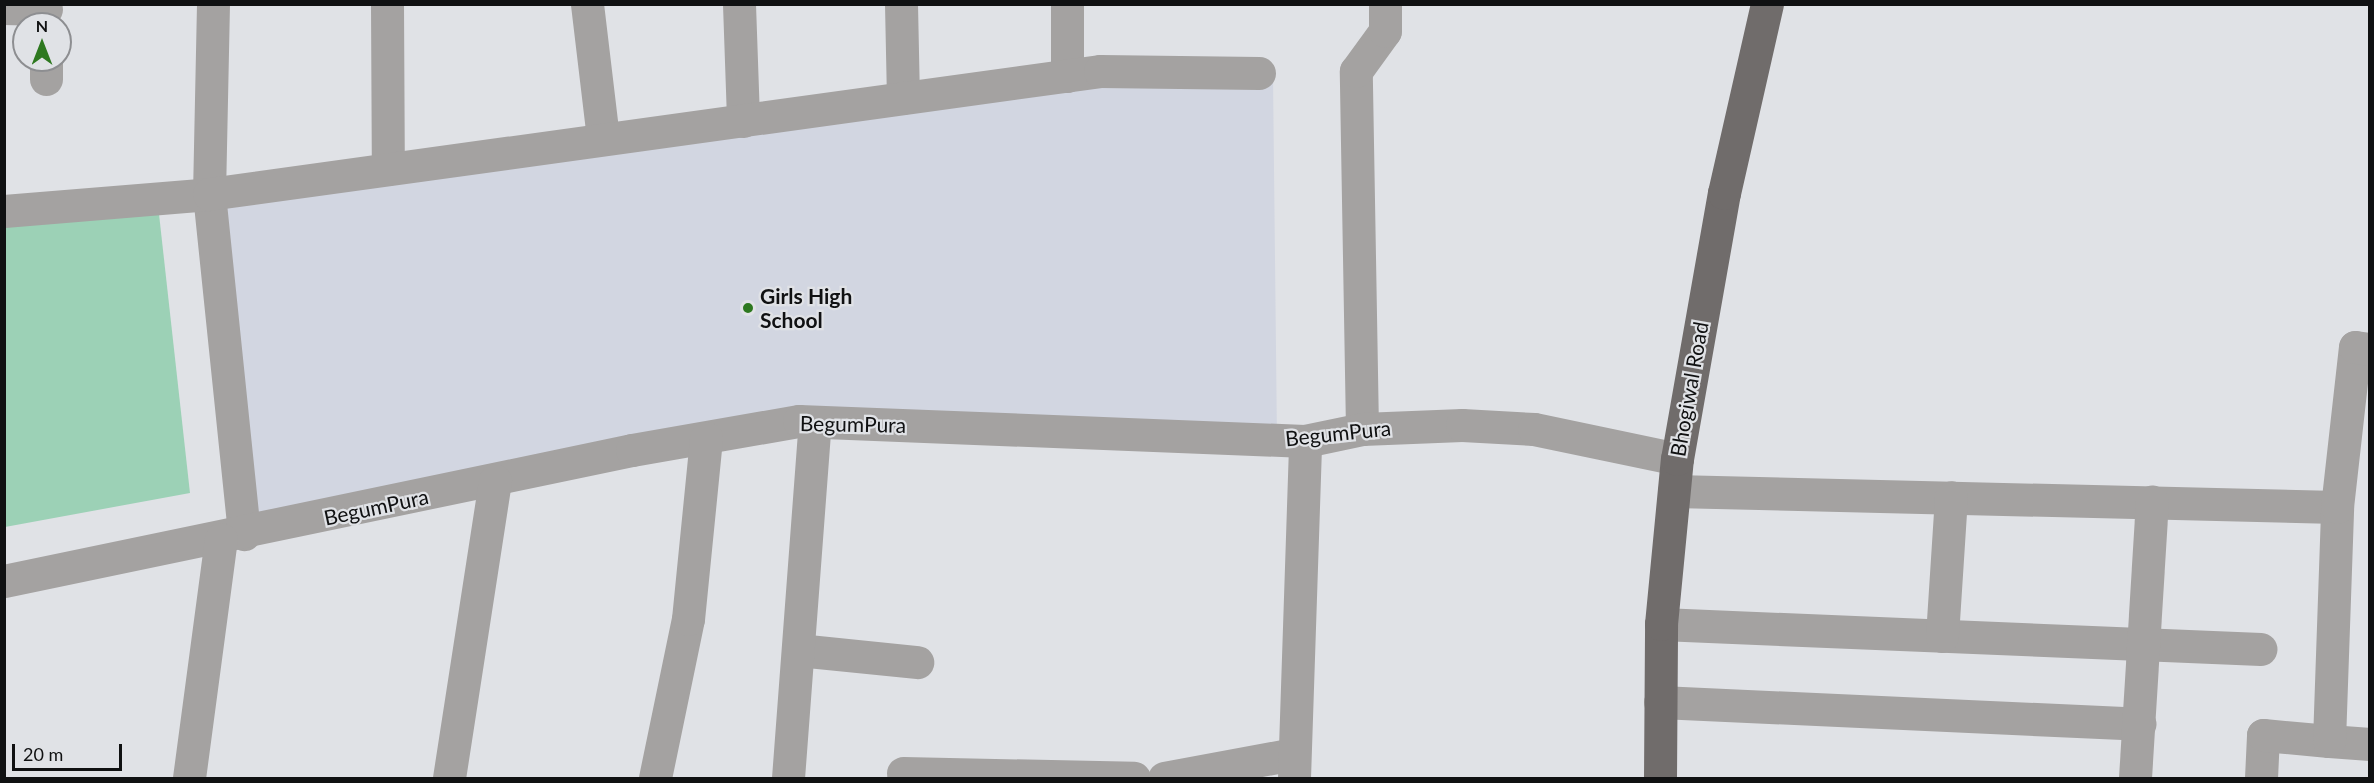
<!DOCTYPE html>
<style>
body{margin:0}
#map{position:relative;width:2374px;height:783px;overflow:hidden;background:#e0e2e6;font-family:Lato,sans-serif}
div>[style]{position:absolute}
[style*='--x']{left:calc(var(--x)*1px);top:calc(var(--y)*1px);width:calc(var(--w)*1px);rotate:calc(var(--a)*1deg)}
.built>*{inset:0;background:#d2d6e1}
.green>*{inset:0;background:#9cd1b6}
.minor>*{height:33px;margin:-16.5px;padding:0 16.5px;transform-origin:16.5px;border-radius:16.5px;background:#a4a2a1}
.major>*{height:33px;margin:-16.5px;padding:0 16.5px;transform-origin:16.5px;border-radius:16.5px;background:#706c6b}
.dots>*{width:16px;height:16px;translate:-50% -50%;box-sizing:border-box;border:3px solid #e0e2e6;border-radius:50%}
span{translate:-50% -50%;white-space:nowrap;text-align:center;line-height:1.15;-webkit-text-stroke:4.5px #e0e2e6;paint-order:stroke}
.poi-label{font-size:21px;color:#101112;font-weight:700}
.left{translate:0 -50%;text-align:left}
.street-label{font-size:21px;color:#101112}
.frame{position:absolute;inset:0;border:6px solid #101112;pointer-events:none}
.north{position:absolute;left:12px;top:12px;width:60px;height:60px;box-sizing:border-box;background:#e0e2e6;border:2px solid #8d8e91;border-radius:50%;rotate:0deg;font-size:16px;font-weight:700;line-height:24px;text-align:center;color:#101112}
.north::after{content:'';display:block;margin:auto;width:21px;height:27px;background:#2d781f;clip-path:polygon(50% 0,100% 100%,50% 72%,0 100%)}
.scale{position:absolute;left:12px;top:744px;width:110px;height:27px;box-sizing:border-box;border:3px solid #101112;border-top:0;padding-left:8px;font-size:18px;line-height:21px;white-space:nowrap;color:#101112;-webkit-text-stroke:4px #e0e2e6;paint-order:stroke}
</style>
<div id="map">
<div class="built">
<div style="clip-path:polygon(1100px 71px,1273px 76px,1277px 440px,799px 421px,244px 534px,209px 194px)"></div>
</div>
<div class="green">
<div style="clip-path:polygon(159px 214px,190px 493px,5px 527px,5px 227px)"></div>
</div>
<div class="minor">
<div style="--x:213;--y:4;--w:190;--a:91.2"></div>
<div style="--x:209;--y:194;--w:342;--a:84.1"></div>
<div style="--x:387;--y:4;--w:165;--a:89.7"></div>
<div style="--x:587;--y:4;--w:136;--a:83.2"></div>
<div style="--x:739;--y:4;--w:117;--a:88"></div>
<div style="--x:901;--y:4;--w:94;--a:88.8"></div>
<div style="--x:1067;--y:4;--w:72;--a:90"></div>
<div style="--x:4;--y:8;--w:42;--a:1.4"></div>
<div style="--x:46;--y:79;--w:19;--a:-90"></div>
<div style="--x:4;--y:211;--w:206;--a:-4.7"></div>
<div style="--x:209;--y:194;--w:899;--a:-7.86"></div>
<div style="--x:1100;--y:71;--w:159;--a:0.7"></div>
<div style="--x:1362;--y:429;--w:358;--a:-91"></div>
<div style="--x:1356;--y:71;--w:49;--a:-54.1"></div>
<div style="--x:1385;--y:31;--w:27;--a:-90"></div>
<div style="--x:1674;--y:491;--w:663;--a:1.38"></div>
<div style="--x:4;--y:581;--w:642;--a:-11.78"></div>
<div style="--x:632;--y:450;--w:169;--a:-9.9"></div>
<div style="--x:799;--y:421;--w:506;--a:2.26"></div>
<div style="--x:1305;--y:441;--w:58;--a:-11.9"></div>
<div style="--x:1362;--y:429;--w:100;--a:-2.3"></div>
<div style="--x:1462;--y:425;--w:72;--a:3.2"></div>
<div style="--x:1534;--y:429;--w:146;--a:11.8"></div>
<div style="--x:1661;--y:624;--w:600;--a:2.39"></div>
<div style="--x:1942;--y:636;--w:139;--a:-86.3"></div>
<div style="--x:798;--y:650;--w:120;--a:5.8"></div>
<div style="--x:1660;--y:702;--w:480;--a:2.6"></div>
<div style="--x:2329;--y:741;--w:41;--a:4.2"></div>
<div style="--x:903;--y:773;--w:231;--a:1.2"></div>
<div style="--x:189;--y:778;--w:241;--a:-82.4"></div>
<div style="--x:449;--y:778;--w:301;--a:-81.2"></div>
<div style="--x:655;--y:778;--w:162;--a:-78.3"></div>
<div style="--x:688;--y:619;--w:182;--a:-84.3"></div>
<div style="--x:788;--y:778;--w:357;--a:-85.7"></div>
<div style="--x:1164;--y:778;--w:132;--a:-10.5"></div>
<div style="--x:1294;--y:778;--w:337;--a:-88.1"></div>
<div style="--x:2135;--y:778;--w:277;--a:-86.5"></div>
<div style="--x:2261;--y:778;--w:43;--a:-87.3"></div>
<div style="--x:2263;--y:735;--w:66;--a:5.2"></div>
<div style="--x:2329;--y:741;--w:234;--a:-88"></div>
<div style="--x:2337;--y:507;--w:161;--a:-83.6"></div>
<div style="--x:2355;--y:347;--w:15;--a:8"></div>
</div>
<div class="major">
<div style="--x:1660;--y:778;--w:154;--a:-89.6"></div>
<div style="--x:1661;--y:624;--w:166;--a:-84.5"></div>
<div style="--x:1677;--y:459;--w:270;--a:-80"></div>
<div style="--x:1724;--y:193;--w:194;--a:-77.2"></div>
</div>
<div class="dots">
<div style="left:748px;top:308px;background:#2d781f"></div>
</div>
<div class="poi-label">
<span class="left" style="left:760px;top:308px">Girls High<br>School</span>
</div>
<div class="street-label">
<span style="left:1689px;top:389px;rotate:-80deg">Bhogiwal Road</span>
<span style="left:853px;top:424px;rotate:1deg">BegumPura</span>
<span style="left:1338px;top:433px;rotate:-6deg">BegumPura</span>
<span style="left:376px;top:507px;rotate:-12deg">BegumPura</span>
</div>
<div class="frame"></div>
<div class="north">N</div>
<div class="scale">20 m</div>
</div>
